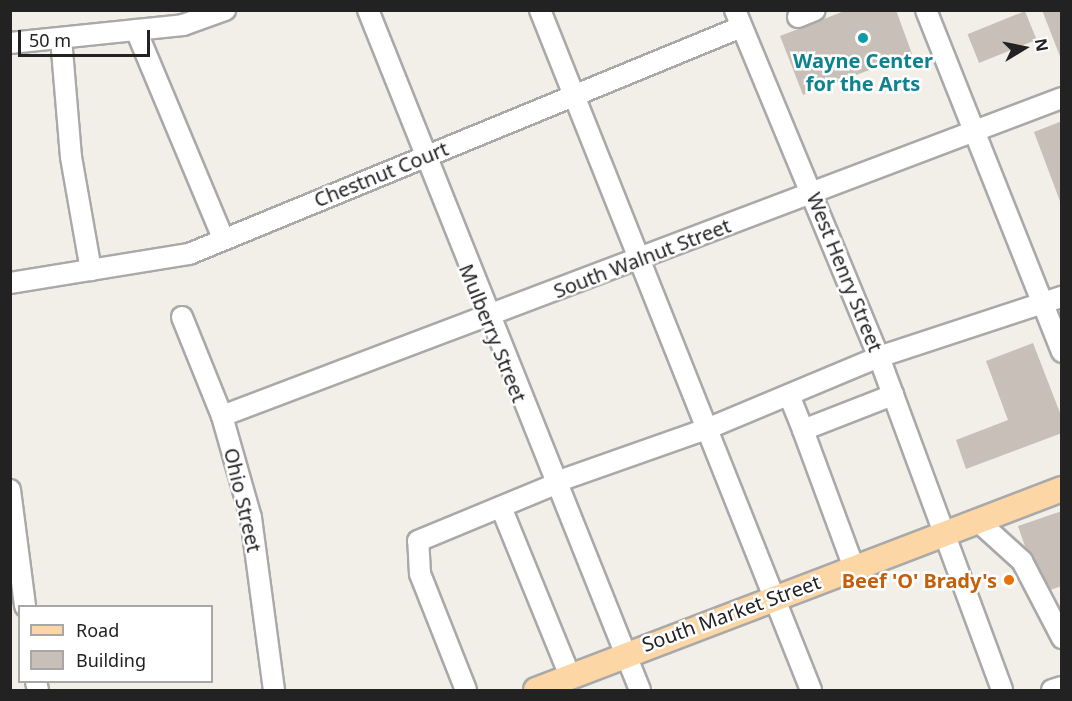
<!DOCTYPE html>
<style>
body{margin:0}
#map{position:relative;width:1072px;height:701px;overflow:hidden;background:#f2efe9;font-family:"Noto Sans",sans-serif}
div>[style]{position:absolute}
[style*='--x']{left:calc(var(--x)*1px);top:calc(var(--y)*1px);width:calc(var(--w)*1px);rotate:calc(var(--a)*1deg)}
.building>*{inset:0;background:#c7bfb8;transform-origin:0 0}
.roads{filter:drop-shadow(2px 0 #a9a9a9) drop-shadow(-2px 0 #a9a9a9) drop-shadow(0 2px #a9a9a9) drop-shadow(0 -2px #a9a9a9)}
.minor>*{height:20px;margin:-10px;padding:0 10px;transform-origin:10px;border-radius:10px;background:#fff}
.major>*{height:24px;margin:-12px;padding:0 12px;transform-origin:12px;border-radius:12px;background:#fcd6a4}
.dots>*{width:16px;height:16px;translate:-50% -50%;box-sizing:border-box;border:3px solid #fff;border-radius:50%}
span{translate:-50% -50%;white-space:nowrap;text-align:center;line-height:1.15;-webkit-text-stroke:5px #fff;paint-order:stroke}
.culture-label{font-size:20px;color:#0d838f;font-weight:700}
.street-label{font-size:20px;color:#222}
.food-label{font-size:20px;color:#c56008;font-weight:700}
.right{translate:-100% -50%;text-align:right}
.frame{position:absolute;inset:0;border:12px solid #222;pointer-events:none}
.legend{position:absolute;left:18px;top:605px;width:195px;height:78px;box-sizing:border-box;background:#fff;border:2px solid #a7a7a7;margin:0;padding:8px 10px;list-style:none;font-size:18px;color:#222}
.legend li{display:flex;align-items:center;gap:12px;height:30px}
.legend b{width:30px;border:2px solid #a7a7a7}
.north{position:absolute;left:994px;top:18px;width:60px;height:60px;-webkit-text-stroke:4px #fff;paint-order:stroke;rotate:80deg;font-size:16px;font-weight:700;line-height:24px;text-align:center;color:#222}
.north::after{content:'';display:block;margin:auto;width:21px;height:27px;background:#222;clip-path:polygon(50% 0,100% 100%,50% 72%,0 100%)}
.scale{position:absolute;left:18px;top:30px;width:132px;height:27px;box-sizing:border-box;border:3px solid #222;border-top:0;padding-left:8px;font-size:18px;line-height:21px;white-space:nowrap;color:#222;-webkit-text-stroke:4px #fff;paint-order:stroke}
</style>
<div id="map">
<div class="building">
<div style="clip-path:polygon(847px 10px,896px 10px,912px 54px,803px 95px,780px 36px)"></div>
<div style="clip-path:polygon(1042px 10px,1062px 10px,1062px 59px,1061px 59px)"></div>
<div style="left:1025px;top:11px;width:31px;height:62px;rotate:68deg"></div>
<div style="clip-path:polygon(1062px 121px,1062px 204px,1061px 204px,1034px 132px)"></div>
<div style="clip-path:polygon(1033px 343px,1062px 418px,1062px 433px,966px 469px,956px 440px,1008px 420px,986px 361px)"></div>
<div style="clip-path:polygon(1062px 511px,1062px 586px,1041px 593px,1018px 526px)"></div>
</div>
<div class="roads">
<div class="minor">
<div style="--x:368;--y:10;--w:732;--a:68.2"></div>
<div style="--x:540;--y:10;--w:732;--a:68.27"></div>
<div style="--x:735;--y:10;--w:376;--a:67.5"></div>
<div style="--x:879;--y:357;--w:355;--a:69.7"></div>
<div style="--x:926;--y:10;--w:368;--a:68.3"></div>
<div style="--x:798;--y:17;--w:18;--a:-22"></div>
<div style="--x:136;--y:30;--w:225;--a:67.3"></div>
<div style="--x:61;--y:38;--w:119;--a:85.2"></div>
<div style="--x:71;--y:157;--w:115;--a:80"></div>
<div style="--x:10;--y:43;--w:174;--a:-5.9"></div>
<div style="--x:183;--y:25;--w:45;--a:-19.7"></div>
<div style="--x:10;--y:283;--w:181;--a:-9.2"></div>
<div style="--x:189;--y:254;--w:597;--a:-22.35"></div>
<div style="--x:182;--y:317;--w:107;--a:68"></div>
<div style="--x:222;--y:416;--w:106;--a:74.1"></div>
<div style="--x:251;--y:518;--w:174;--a:82.4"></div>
<div style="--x:789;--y:395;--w:38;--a:68"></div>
<div style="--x:803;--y:430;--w:97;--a:-21.3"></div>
<div style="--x:222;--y:416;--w:898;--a:-20.74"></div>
<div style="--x:803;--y:430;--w:147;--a:69.7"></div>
<div style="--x:553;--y:483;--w:165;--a:-19.4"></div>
<div style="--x:709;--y:428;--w:184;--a:-22.7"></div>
<div style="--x:879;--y:357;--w:193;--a:-18.2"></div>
<div style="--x:10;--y:490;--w:117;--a:82.6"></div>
<div style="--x:501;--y:507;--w:183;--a:67.8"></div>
<div style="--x:980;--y:523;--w:57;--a:42.1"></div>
<div style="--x:1022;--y:561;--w:87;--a:62.5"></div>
<div style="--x:36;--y:682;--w:8;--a:76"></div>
<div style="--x:466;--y:690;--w:125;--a:-111.6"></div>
<div style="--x:420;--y:574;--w:33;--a:-93"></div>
<div style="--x:418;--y:541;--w:146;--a:-22.5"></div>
<div style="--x:1052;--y:690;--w:10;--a:-17"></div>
</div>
<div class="major">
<div style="--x:536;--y:690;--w:563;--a:-20.91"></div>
</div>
</div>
<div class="dots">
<div style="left:863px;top:38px;background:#0f9aa8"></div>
<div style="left:1009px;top:580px;background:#e8710a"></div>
</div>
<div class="culture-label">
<span style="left:863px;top:72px">Wayne Center<br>for the Arts</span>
</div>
<div class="street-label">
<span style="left:381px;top:174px;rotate:-22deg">Chestnut Court</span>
<span style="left:642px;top:258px;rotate:-21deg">South Walnut Street</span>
<span style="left:845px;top:272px;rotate:68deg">West Henry Street</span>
<span style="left:493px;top:333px;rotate:68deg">Mulberry Street</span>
<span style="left:243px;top:500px;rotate:77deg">Ohio Street</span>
<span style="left:731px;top:613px;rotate:-20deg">South Market Street</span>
</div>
<div class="food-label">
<span class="right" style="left:997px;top:580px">Beef 'O' Brady's</span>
</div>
<div class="frame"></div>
<ul class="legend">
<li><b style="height:8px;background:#fcd6a4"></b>Road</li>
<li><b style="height:16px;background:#c7bfb8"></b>Building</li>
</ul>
<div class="north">N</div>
<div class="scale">50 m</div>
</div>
